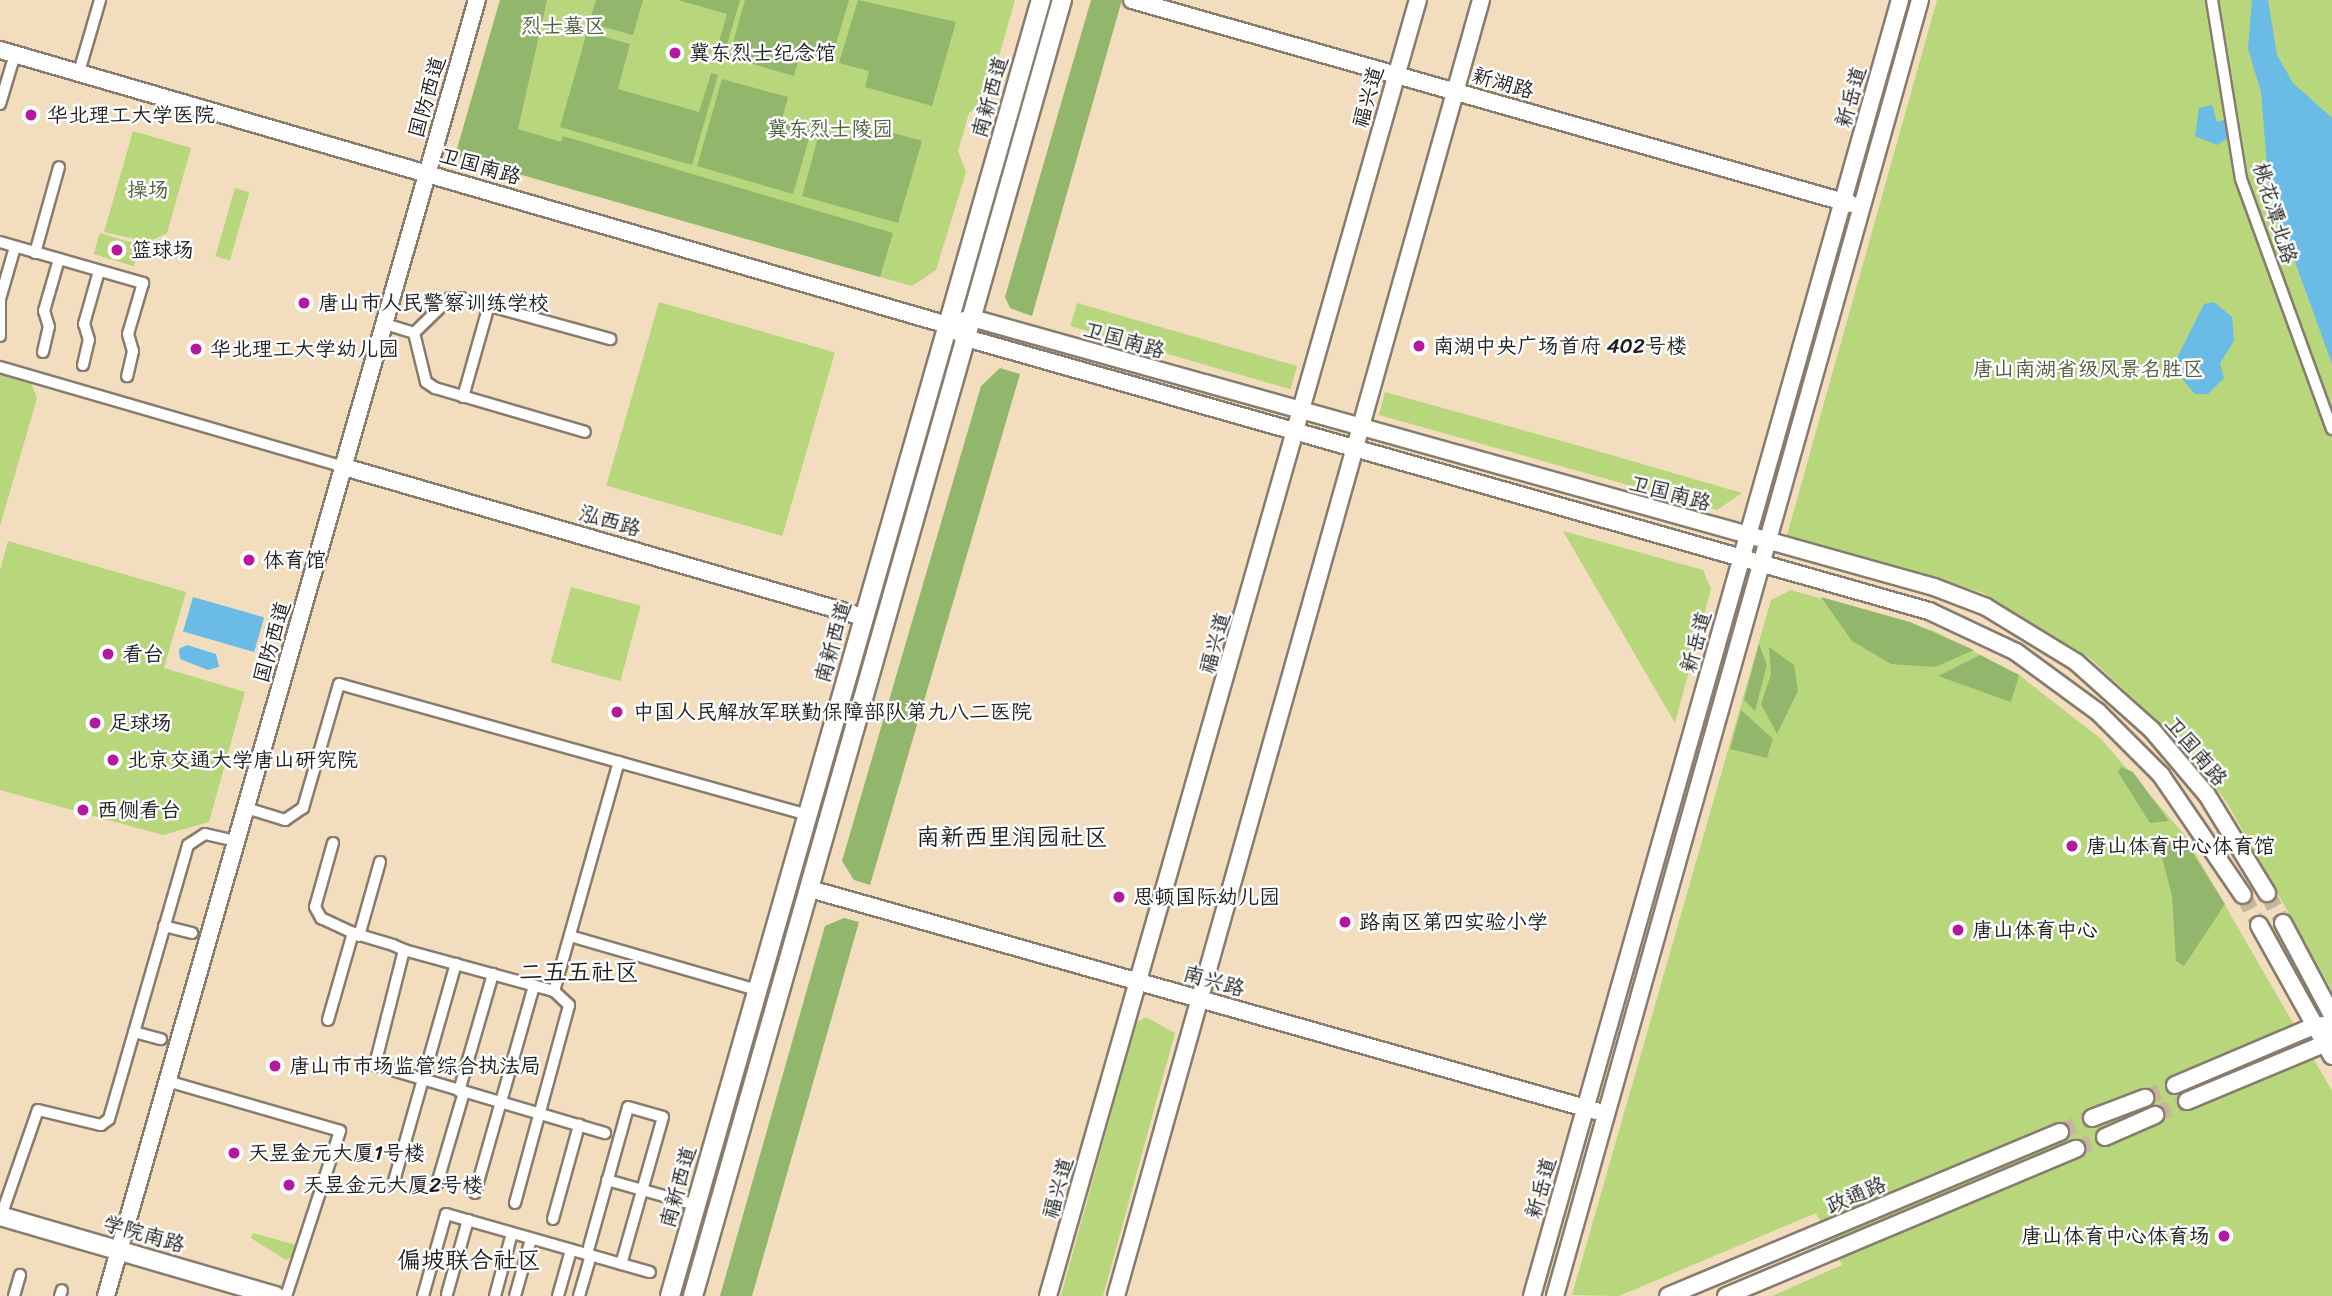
<!DOCTYPE html>
<meta charset="utf-8">
<style>
body{margin:0}
#map{position:relative;width:2332px;height:1296px;overflow:hidden;background:#f2ddbe;font-family:Sriracha,"LXGW WenKai TC",sans-serif}
div>[style]{position:absolute}
[style*='--x']{left:calc(var(--x)*1px);top:calc(var(--y)*1px);width:calc(var(--w)*1px);rotate:calc(var(--a)*1deg)}
.green>*{inset:0;background:#b8d67c;transform-origin:0 0}
.forest>*{inset:0;background:#92b76c}
.water>*{inset:0;background:#6abbe5;transform-origin:0 0}
.secondary-tunnel>*{height:16px;margin-top:-8px;transform-origin:0;background:repeating-linear-gradient(90deg,#c7b69e 0 16px,transparent 0 24px)}
.roads{filter:drop-shadow(2px 0 #877c6d) drop-shadow(-2px 0 #877c6d) drop-shadow(0 2px #877c6d) drop-shadow(0 -2px #877c6d)}
.street>*{height:10px;margin:-5px;padding:0 5px;transform-origin:5px;border-radius:5px;background:#fff}
.secondary>*{height:16px;margin:-8px;padding:0 8px;transform-origin:8px;border-radius:8px;background:#fff}
.primary>*{height:18px;margin:-9px;padding:0 9px;transform-origin:9px;border-radius:9px;background:#fff}
.dots>*{width:19px;height:19px;translate:-50% -50%;box-sizing:border-box;border:4px solid #fff;border-radius:50%}
span{translate:-50% -50%;white-space:nowrap;text-align:center;line-height:1.15;-webkit-text-stroke:5px #fff;paint-order:stroke}
.park-label{font-size:21px;color:#535d3e}
.poi-label{font-size:21px;color:#1c1c1c}
.left{translate:0 -50%;text-align:left}
.right{translate:-100% -50%;text-align:right}
.street-label{font-size:21px;color:#1c1c1c}
.quarter-label{font-size:24px;color:#1c1c1c}
</style>
<div id="map">
<div class="green">
<div style="clip-path:polygon(500px 0,1015px 0,987px 98px,969px 113px,958px 151px,966px 172px,936px 270px,912px 286px,455px 156px)"></div>
<div style="clip-path:polygon(1937px 0,2332px 0,2332px 991px,2226px 801px,2174px 736px,2090px 658px,1983px 593px,1787px 535px)"></div>
<div style="clip-path:polygon(133px 131px,191px 148px,167px 233px,148px 242px,104px 232px)"></div>
<div style="left:235px;top:188px;width:15px;height:71px;rotate:16deg"></div>
<div style="left:100px;top:233px;width:42px;height:22px;rotate:17deg"></div>
<div style="left:659px;top:302px;width:183px;height:191px;rotate:16deg"></div>
<div style="left:1077px;top:303px;width:229px;height:24px;rotate:16deg"></div>
<div style="clip-path:polygon(0 374px,31px 383px,37px 398px,0 526px)"></div>
<div style="clip-path:polygon(1385px 392px,1587px 448px,1742px 493px,1717px 510px,1379px 415px)"></div>
<div style="clip-path:polygon(1563px 531px,1703px 570px,1711px 589px,1675px 723px)"></div>
<div style="clip-path:polygon(8px 541px,186px 592px,164px 668px,245px 692px,209px 822px,163px 835px,0 790px,0 570px)"></div>
<div style="left:571px;top:587px;width:72px;height:78px;rotate:15deg"></div>
<div style="clip-path:polygon(1791px 590px,1934px 631px,2019px 675px,2101px 739px,2184px 834px,2332px 1091px,2332px 1296px,1772px 1296px,1842px 1265px,1816px 1213px,1619px 1296px,1572px 1295px,1771px 600px)"></div>
<div style="clip-path:polygon(1146px 1017px,1175px 1033px,1103px 1296px,1061px 1296px,1136px 1023px)"></div>
<div style="clip-path:polygon(253px 1233px,296px 1245px,292px 1257px,286px 1260px,251px 1238px)"></div>
</div>
<div class="forest">
<div style="clip-path:polygon(500px 0,547px 0,518px 129px,561px 142px,563px 136px,893px 233px,880px 277px,455px 156px)"></div>
<div style="clip-path:polygon(596px 0,643px 0,633px 35px,589px 23px)"></div>
<div style="clip-path:polygon(678px 0,740px 0,723px 59px,715px 56px,727px 14px)"></div>
<div style="clip-path:polygon(745px 0,849px 0,831px 61px,801px 52px,794px 76px,729px 57px)"></div>
<div style="clip-path:polygon(858px 0,956px 22px,932px 106px,865px 87px,869px 71px,839px 63px)"></div>
<div style="clip-path:polygon(1091px 0,1122px 0,1032px 316px,1010px 308px,1005px 297px)"></div>
<div style="clip-path:polygon(587px 32px,630px 44px,618px 89px,699px 112px,711px 73px,718px 75px,692px 165px,560px 127px)"></div>
<div style="clip-path:polygon(722px 79px,788px 97px,782px 119px,812px 128px,793px 194px,697px 166px)"></div>
<div style="clip-path:polygon(855px 122px,922px 141px,898px 223px,802px 196px,820px 130px,850px 139px)"></div>
<div style="clip-path:polygon(1000px 368px,1020px 374px,870px 885px,854px 880px,842px 861px,981px 386px)"></div>
<div style="clip-path:polygon(1821px 597px,1910px 622px,1974px 650px,1935px 667px,1891px 664px,1852px 641px)"></div>
<div style="clip-path:polygon(1759px 644px,1767px 665px,1755px 711px,1744px 700px)"></div>
<div style="clip-path:polygon(1769px 647px,1794px 665px,1798px 691px,1777px 734px,1761px 704px,1771px 674px)"></div>
<div style="clip-path:polygon(1980px 655px,2019px 675px,2011px 702px,1938px 676px)"></div>
<div style="clip-path:polygon(1741px 710px,1773px 739px,1767px 758px,1730px 749px)"></div>
<div style="clip-path:polygon(2121px 767px,2133px 772px,2169px 821px,2150px 823px,2118px 772px)"></div>
<div style="clip-path:polygon(2180px 833px,2225px 904px,2184px 966px,2176px 961px,2172px 896px,2160px 850px)"></div>
<div style="clip-path:polygon(844px 918px,859px 922px,752px 1296px,720px 1296px,825px 926px)"></div>
</div>
<div class="water">
<div style="clip-path:polygon(2252px 0,2268px 0,2277px 55px,2293px 83px,2332px 118px,2332px 364px,2269px 190px,2261px 92px,2248px 49px)"></div>
<div style="clip-path:polygon(2212px 105px,2217px 122px,2231px 118px,2234px 134px,2217px 145px,2195px 136px,2199px 108px)"></div>
<div style="clip-path:polygon(2214px 302px,2232px 317px,2234px 341px,2220px 363px,2224px 378px,2208px 394px,2195px 394px,2178px 374px,2176px 360px,2204px 304px)"></div>
<div style="left:193px;top:597px;width:74px;height:36px;rotate:16deg"></div>
<div style="clip-path:polygon(187px 645px,216px 654px,219px 667px,208px 670px,180px 659px,179px 649px)"></div>
</div>
<div class="secondary-tunnel">
<div style="--x:2267;--y:893;--w:34;--a:62"></div>
<div style="--x:2243;--y:895;--w:34;--a:62"></div>
<div style="--x:2145;--y:1098;--w:33;--a:-23"></div>
<div style="--x:2155;--y:1115;--w:35;--a:-24"></div>
<div style="--x:2060;--y:1132;--w:35;--a:-24"></div>
<div style="--x:2076;--y:1149;--w:31;--a:-22"></div>
</div>
<div class="roads">
<div class="street">
<div style="--x:2212;--y:0;--w:181;--a:80.8"></div>
<div style="--x:2241;--y:179;--w:266;--a:70"></div>
<div style="--x:79;--y:72;--w:75;--a:-73.7"></div>
<div style="--x:0;--y:104;--w:52;--a:-73.3"></div>
<div style="--x:0;--y:242;--w:149;--a:16"></div>
<div style="--x:143;--y:283;--w:53;--a:106.4"></div>
<div style="--x:128;--y:334;--w:18;--a:74"></div>
<div style="--x:133;--y:351;--w:26;--a:103"></div>
<div style="--x:35;--y:253;--w:89;--a:-74.4"></div>
<div style="--x:0;--y:299;--w:54;--a:-73.9"></div>
<div style="--x:0;--y:301;--w:35;--a:90"></div>
<div style="--x:385;--y:324;--w:30;--a:17"></div>
<div style="--x:414;--y:333;--w:50;--a:76.2"></div>
<div style="--x:426;--y:382;--w:11;--a:34"></div>
<div style="--x:435;--y:388;--w:156;--a:16.3"></div>
<div style="--x:414;--y:333;--w:50;--a:-44.2"></div>
<div style="--x:450;--y:298;--w:11;--a:0"></div>
<div style="--x:461;--y:298;--w:155;--a:15.4"></div>
<div style="--x:43;--y:352;--w:26;--a:-77"></div>
<div style="--x:49;--y:327;--w:17;--a:-107"></div>
<div style="--x:44;--y:311;--w:54;--a:-73.9"></div>
<div style="--x:83;--y:365;--w:26;--a:-77"></div>
<div style="--x:89;--y:340;--w:17;--a:-107"></div>
<div style="--x:84;--y:324;--w:55;--a:-74.2"></div>
<div style="--x:0;--y:367;--w:358;--a:16.2"></div>
<div style="--x:463;--y:397;--w:96;--a:-74.2"></div>
<div style="--x:246;--y:808;--w:41;--a:17.1"></div>
<div style="--x:285;--y:820;--w:22;--a:-34"></div>
<div style="--x:303;--y:808;--w:129;--a:-73.8"></div>
<div style="--x:339;--y:684;--w:487;--a:15.6"></div>
<div style="--x:333;--y:843;--w:66;--a:105.7"></div>
<div style="--x:315;--y:907;--w:13;--a:61"></div>
<div style="--x:321;--y:918;--w:35;--a:25"></div>
<div style="--x:164;--y:926;--w:29;--a:14"></div>
<div style="--x:359;--y:936;--w:77;--a:-74.2"></div>
<div style="--x:570;--y:936;--w:195;--a:16.1"></div>
<div style="--x:404;--y:950;--w:156;--a:15.3"></div>
<div style="--x:554;--y:991;--w:238;--a:-74.2"></div>
<div style="--x:328;--y:1020;--w:91;--a:-74"></div>
<div style="--x:353;--y:933;--w:42;--a:16.7"></div>
<div style="--x:393;--y:945;--w:12;--a:24"></div>
<div style="--x:404;--y:950;--w:119;--a:104.2"></div>
<div style="--x:375;--y:1065;--w:240;--a:16.5"></div>
<div style="--x:134;--y:1032;--w:28;--a:15"></div>
<div style="--x:167;--y:1081;--w:180;--a:16.1"></div>
<div style="--x:340;--y:1131;--w:174;--a:108.1"></div>
<div style="--x:459;--y:1091;--w:122;--a:-73.8"></div>
<div style="--x:607;--y:1180;--w:92;--a:15.7"></div>
<div style="--x:394;--y:1181;--w:226;--a:-74.1"></div>
<div style="--x:437;--y:1184;--w:96;--a:-73.6"></div>
<div style="--x:475;--y:1193;--w:215;--a:-74.1"></div>
<div style="--x:515;--y:1203;--w:205;--a:-74.7"></div>
<div style="--x:569;--y:1005;--w:21;--a:-137"></div>
<div style="--x:1;--y:1216;--w:112;--a:-70.8"></div>
<div style="--x:38;--y:1110;--w:65;--a:13.4"></div>
<div style="--x:101;--y:1125;--w:10;--a:-37"></div>
<div style="--x:109;--y:1119;--w:285;--a:-73.9"></div>
<div style="--x:188;--y:845;--w:20;--a:-33"></div>
<div style="--x:205;--y:834;--w:32;--a:13"></div>
<div style="--x:553;--y:1219;--w:98;--a:-74.5"></div>
<div style="--x:589;--y:1247;--w:145;--a:-74.4"></div>
<div style="--x:628;--y:1107;--w:36;--a:16"></div>
<div style="--x:663;--y:1117;--w:153;--a:105.9"></div>
<div style="--x:447;--y:1294;--w:77;--a:-74.2"></div>
<div style="--x:14;--y:1296;--w:22;--a:-74"></div>
<div style="--x:60;--y:1296;--w:6;--a:-72"></div>
<div style="--x:423;--y:1296;--w:85;--a:-74.3"></div>
<div style="--x:446;--y:1214;--w:212;--a:15.9"></div>
<div style="--x:495;--y:1296;--w:65;--a:-74.9"></div>
<div style="--x:515;--y:1296;--w:59;--a:-74.3"></div>
<div style="--x:558;--y:1296;--w:48;--a:-74.2"></div>
<div style="--x:579;--y:1296;--w:43;--a:-73.7"></div>
</div>
<div class="secondary">
<div style="--x:1132;--y:0;--w:747;--a:15.84"></div>
<div style="--x:0;--y:50;--w:987;--a:16.18"></div>
<div style="--x:948;--y:325;--w:22;--a:36"></div>
<div style="--x:966;--y:338;--w:1001;--a:15.83"></div>
<div style="--x:1929;--y:611;--w:96;--a:25.2"></div>
<div style="--x:2016;--y:652;--w:102;--a:36.2"></div>
<div style="--x:2098;--y:712;--w:89;--a:45"></div>
<div style="--x:2161;--y:775;--w:145;--a:55.7"></div>
<div style="--x:961;--y:321;--w:11;--a:-15"></div>
<div style="--x:972;--y:318;--w:999;--a:15.62"></div>
<div style="--x:1934;--y:587;--w:56;--a:21"></div>
<div style="--x:1986;--y:607;--w:105;--a:31.4"></div>
<div style="--x:2076;--y:662;--w:102;--a:41.8"></div>
<div style="--x:2152;--y:730;--w:85;--a:49.8"></div>
<div style="--x:2207;--y:795;--w:115;--a:58.5"></div>
<div style="--x:344;--y:467;--w:540;--a:16.12"></div>
<div style="--x:810;--y:889;--w:817;--a:15.77"></div>
<div style="--x:2283;--y:923;--w:104;--a:62"></div>
<div style="--x:2259;--y:925;--w:150;--a:60.9"></div>
<div style="--x:2175;--y:1085;--w:151;--a:-23"></div>
<div style="--x:2314;--y:1026;--w:18;--a:-6"></div>
<div style="--x:2187;--y:1101;--w:148;--a:-22.6"></div>
<div style="--x:2324;--y:1044;--w:14;--a:-56"></div>
<div style="--x:2092;--y:1118;--w:57;--a:-20.7"></div>
<div style="--x:2105;--y:1137;--w:55;--a:-23.7"></div>
<div style="--x:106;--y:1296;--w:1348;--a:-74.03"></div>
<div style="--x:1048;--y:1296;--w:1348;--a:-74.07"></div>
<div style="--x:1116;--y:1296;--w:1346;--a:-74.27"></div>
<div style="--x:1532;--y:1296;--w:1347;--a:-74.15"></div>
<div style="--x:1555;--y:1296;--w:1346;--a:-74.27"></div>
<div style="--x:1668;--y:1296;--w:425;--a:-22.7"></div>
<div style="--x:1726;--y:1296;--w:380;--a:-22.8"></div>
</div>
<div class="primary">
<div style="--x:0;--y:1216;--w:287;--a:16.2"></div>
<div style="--x:670;--y:1296;--w:1348;--a:-74.03"></div>
<div style="--x:693;--y:1296;--w:1348;--a:-74.11"></div>
</div>
</div>
<div class="dots">
<div style="left:675px;top:53px;background:#b5179e"></div>
<div style="left:31px;top:115px;background:#b5179e"></div>
<div style="left:117px;top:250px;background:#b5179e"></div>
<div style="left:304px;top:303px;background:#b5179e"></div>
<div style="left:1419px;top:346px;background:#b5179e"></div>
<div style="left:196px;top:349px;background:#b5179e"></div>
<div style="left:249px;top:560px;background:#b5179e"></div>
<div style="left:108px;top:654px;background:#b5179e"></div>
<div style="left:617px;top:712px;background:#b5179e"></div>
<div style="left:95px;top:723px;background:#b5179e"></div>
<div style="left:113px;top:760px;background:#b5179e"></div>
<div style="left:83px;top:810px;background:#b5179e"></div>
<div style="left:2072px;top:846px;background:#b5179e"></div>
<div style="left:1119px;top:897px;background:#b5179e"></div>
<div style="left:1345px;top:922px;background:#b5179e"></div>
<div style="left:1958px;top:930px;background:#b5179e"></div>
<div style="left:275px;top:1066px;background:#b5179e"></div>
<div style="left:234px;top:1153px;background:#b5179e"></div>
<div style="left:289px;top:1185px;background:#b5179e"></div>
<div style="left:2224px;top:1236px;background:#b5179e"></div>
</div>
<div class="park-label">
<span style="left:563px;top:26px">烈士墓区</span>
<span style="left:830px;top:129px">冀东烈士陵园</span>
<span style="left:148px;top:190px">操场</span>
<span style="left:2088px;top:369px">唐山南湖省级风景名胜区</span>
</div>
<div class="poi-label">
<span class="left" style="left:689px;top:53px">冀东烈士纪念馆</span>
<span class="left" style="left:47px;top:115px">华北理工大学医院</span>
<span class="left" style="left:131px;top:250px">篮球场</span>
<span class="left" style="left:318px;top:303px">唐山市人民警察训练学校</span>
<span class="left" style="left:1433px;top:346px">南湖中央广场首府 402号楼</span>
<span class="left" style="left:210px;top:349px">华北理工大学幼儿园</span>
<span class="left" style="left:263px;top:560px">体育馆</span>
<span class="left" style="left:122px;top:654px">看台</span>
<span class="left" style="left:633px;top:712px">中国人民解放军联勤保障部队第九八二医院</span>
<span class="left" style="left:109px;top:723px">足球场</span>
<span class="left" style="left:127px;top:760px">北京交通大学唐山研究院</span>
<span class="left" style="left:97px;top:810px">西侧看台</span>
<span class="left" style="left:2086px;top:846px">唐山体育中心体育馆</span>
<span class="left" style="left:1133px;top:897px">思顿国际幼儿园</span>
<span class="left" style="left:1359px;top:922px">路南区第四实验小学</span>
<span class="left" style="left:1972px;top:930px">唐山体育中心</span>
<span class="left" style="left:289px;top:1066px">唐山市市场监管综合执法局</span>
<span class="left" style="left:248px;top:1153px">天昱金元大厦1号楼</span>
<span class="left" style="left:303px;top:1185px">天昱金元大厦2号楼</span>
<span class="right" style="left:2210px;top:1236px">唐山体育中心体育场</span>
</div>
<div class="street-label">
<span style="left:1503px;top:83px;rotate:16deg">新湖路</span>
<span style="left:427px;top:97px;rotate:-74deg">国防西道</span>
<span style="left:990px;top:97px;rotate:-74deg">南新西道</span>
<span style="left:1368px;top:97px;rotate:-74deg">福兴道</span>
<span style="left:1851px;top:97px;rotate:-74deg">新岳道</span>
<span style="left:480px;top:166px;rotate:16deg">卫国南路</span>
<span style="left:2275px;top:213px;rotate:73deg">桃花潭北路</span>
<span style="left:1124px;top:340px;rotate:16deg">卫国南路</span>
<span style="left:1670px;top:493px;rotate:15deg">卫国南路</span>
<span style="left:610px;top:521px;rotate:16deg">泓西路</span>
<span style="left:272px;top:642px;rotate:-74deg">国防西道</span>
<span style="left:833px;top:642px;rotate:-74deg">南新西道</span>
<span style="left:1696px;top:642px;rotate:-74deg">新岳道</span>
<span style="left:1215px;top:643px;rotate:-74deg">福兴道</span>
<span style="left:2196px;top:751px;rotate:50deg">卫国南路</span>
<span style="left:1214px;top:981px;rotate:16deg">南兴路</span>
<span style="left:678px;top:1187px;rotate:-74deg">南新西道</span>
<span style="left:1058px;top:1188px;rotate:-74deg">福兴道</span>
<span style="left:1541px;top:1188px;rotate:-74deg">新岳道</span>
<span style="left:1856px;top:1195px;rotate:-23deg">政通路</span>
<span style="left:144px;top:1234px;rotate:16deg">学院南路</span>
</div>
<div class="quarter-label">
<span style="left:1012px;top:838px">南新西里润园社区</span>
<span style="left:579px;top:973px">二五五社区</span>
<span style="left:469px;top:1261px">偏坡联合社区</span>
</div>
</div>
